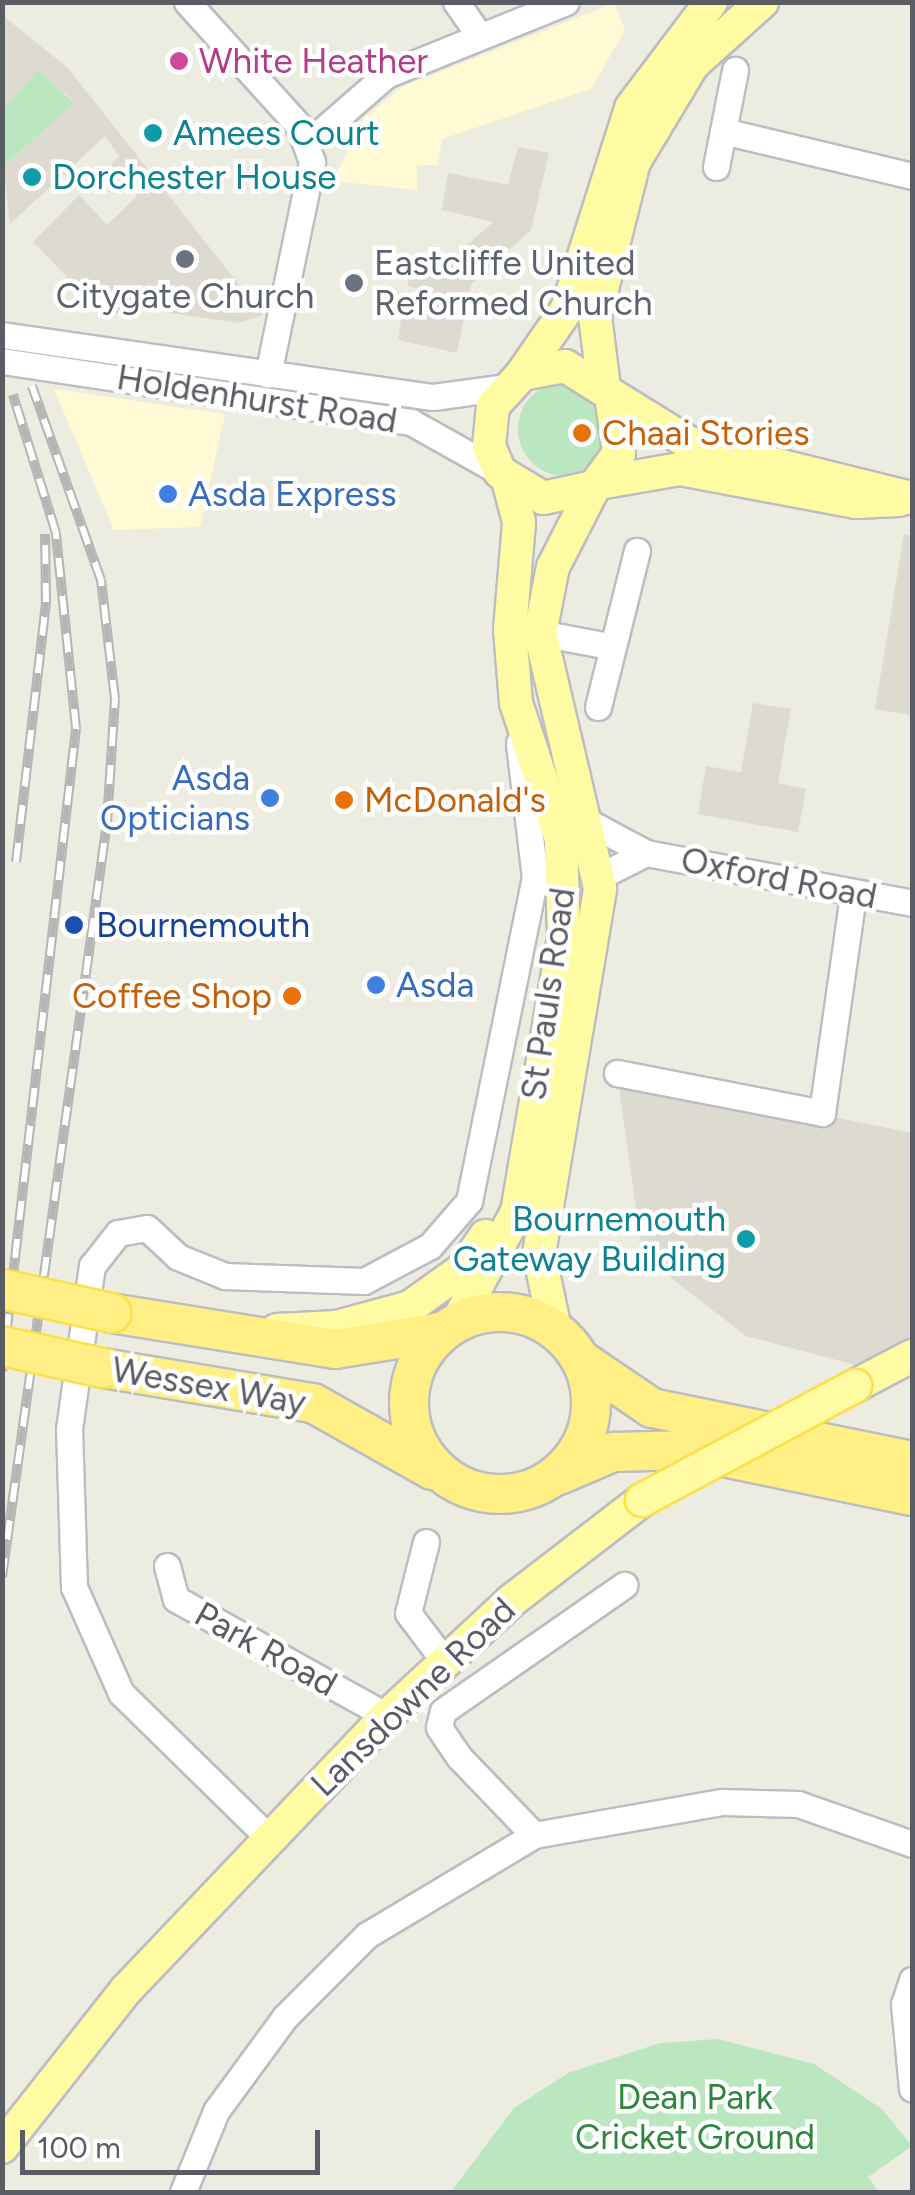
<!DOCTYPE html>
<style>
body{margin:0}
#map{position:relative;width:915px;height:2195px;overflow:hidden;background:#edece0;font-family:Figtree,sans-serif}
div>[style]{position:absolute}
[style*='--x']{left:calc(var(--x)*1px);top:calc(var(--y)*1px);width:calc(var(--w)*1px);rotate:calc(var(--a)*1deg)}
.commercial>*{inset:0;background:#fffad3}
.education>*{inset:0;background:#dddbcf}
.green>*{inset:0;background:#bae7c0}
.round{border-radius:50%}
.roads{filter:drop-shadow(2px 0 #bbbdc3) drop-shadow(-2px 0 #bbbdc3) drop-shadow(0 2px #bbbdc3) drop-shadow(0 -2px #bbbdc3)}
.minor>*{height:25px;margin:-12.5px;padding:0 12.5px;transform-origin:12.5px;border-radius:12.5px;background:#fff}
.major>*{height:32px;margin:-16px;padding:0 16px;transform-origin:16px;border-radius:16px;background:#fffba3}
.highway>*{height:38px;margin:-19px;padding:0 19px;transform-origin:19px;border-radius:19px;background:#ffef85}
.highway>.ring{margin:-19px;padding:0;box-sizing:content-box;background:none;border:38px solid #ffef85;border-radius:50%}
.rail>*{height:10px;margin-top:-5px;transform-origin:0;background:repeating-linear-gradient(90deg,#fff 0 19px,#b4b5b5 0 38px);box-sizing:border-box;border-block:2px solid #b4b5b5}
.bridges{filter:drop-shadow(2px 0 #fce04a) drop-shadow(-2px 0 #fce04a) drop-shadow(0 2px #fce04a) drop-shadow(0 -2px #fce04a)}
.major-bridge>*{height:32px;margin:-16px;padding:0 16px;transform-origin:16px;border-radius:16px;background:#fffba3}
.highway-bridge>*{height:38px;margin:-19px;padding:0 19px;transform-origin:19px;border-radius:19px;background:#ffef85}
.dots>*{width:28px;height:28px;translate:-50% -50%;box-sizing:border-box;border:5px solid #fff;border-radius:50%}
span{translate:-50% -50%;white-space:nowrap;text-align:center;line-height:1.15;-webkit-text-stroke:9px #fff;paint-order:stroke}
.hotel-label{font-size:35px;color:#b23c85}
.left{translate:0 -50%;text-align:left}
.culture-label{font-size:35px;color:#0d838f}
.right{translate:-100% -50%;text-align:right}
.worship-label{font-size:35px;color:#5b616d}
.street-label{font-size:35px;color:#595c62}
.food-label{font-size:35px;color:#c56008}
.shop-label{font-size:35px;color:#366cbe}
.transit-label{font-size:35px;color:#164399}
.park-label{font-size:35px;color:#2e853d}
.frame{position:absolute;inset:0;border:5px solid #595c62;pointer-events:none}
.scale{position:absolute;left:20px;top:2130px;width:300px;height:45px;box-sizing:border-box;border:5px solid #595c62;border-top:0;padding-left:12px;font-size:30px;line-height:35px;white-space:nowrap;color:#595c62;-webkit-text-stroke:8px #fff;paint-order:stroke}
</style>
<div id="map">
<div class="commercial">
<div style="clip-path:polygon(614px 3px,625px 30px,591px 89px,442px 139px,438px 165px,417px 165px,417px 190px,333px 181px,363px 119px,402px 87px)"></div>
<div style="clip-path:polygon(54px 389px,225px 414px,200px 527px,114px 530px)"></div>
</div>
<div class="education">
<div style="clip-path:polygon(2px 15px,68px 68px,263px 315px,239px 323px,136px 308px,117px 315px,96px 307px,33px 242px,79px 195px,107px 225px,137px 196px,111px 164px,119px 156px,105px 136px,10px 224px,3px 167px,74px 103px,64px 92px,17px 94px,3px 113px)"></div>
<div style="clip-path:polygon(518px 147px,549px 153px,531px 230px,471px 285px,457px 353px,398px 340px,402px 312px,426px 316px,430px 292px,407px 286px,413px 261px,443px 267px,493px 222px,442px 210px,448px 173px,508px 185px)"></div>
<div style="clip-path:polygon(904px 534px,912px 536px,912px 715px,875px 709px)"></div>
<div style="clip-path:polygon(753px 703px,791px 709px,778px 783px,806px 789px,798px 832px,698px 814px,706px 766px,741px 772px)"></div>
<div style="clip-path:polygon(617px 1073px,912px 1133px,912px 1356px,882px 1372px,746px 1336px,657px 1267px,640px 1238px)"></div>
</div>
<div class="green">
<div style="clip-path:polygon(38px 70px,74px 103px,3px 167px,3px 109px)"></div>
<div class="round" style="left:518px;top:382px;width:94px;height:94px"></div>
<div style="clip-path:polygon(718px 2039px,814px 2064px,882px 2109px,912px 2146px,868px 2177px,879px 2192px,451px 2192px,514px 2108px,568px 2073px,660px 2043px)"></div>
</div>
<div class="roads">
<div class="minor">
<div style="--x:187;--y:2;--w:167;--a:47.9"></div>
<div style="--x:299;--y:126;--w:38;--a:70"></div>
<div style="--x:312;--y:162;--w:217;--a:101.7"></div>
<div style="--x:456;--y:2;--w:37;--a:55"></div>
<div style="--x:723;--y:131;--w:194;--a:13.4"></div>
<div style="--x:308;--y:143;--w:103;--a:-41.1"></div>
<div style="--x:386;--y:75;--w:194;--a:-22.1"></div>
<div style="--x:716;--y:167;--w:99;--a:-78.9"></div>
<div style="--x:2;--y:335;--w:435;--a:8.2"></div>
<div style="--x:433;--y:397;--w:73;--a:-7.9"></div>
<div style="--x:2;--y:361;--w:414;--a:8.5"></div>
<div style="--x:411;--y:422;--w:102;--a:29.3"></div>
<div style="--x:540;--y:633;--w:70;--a:10.7"></div>
<div style="--x:598;--y:707;--w:161;--a:-76"></div>
<div style="--x:588;--y:822;--w:66;--a:28.1"></div>
<div style="--x:646;--y:853;--w:271;--a:10.6"></div>
<div style="--x:598;--y:877;--w:54;--a:-26.6"></div>
<div style="--x:617;--y:1073;--w:209;--a:11"></div>
<div style="--x:822;--y:1113;--w:221;--a:-81.9"></div>
<div style="--x:426;--y:1542;--w:73;--a:104.2"></div>
<div style="--x:408;--y:1613;--w:61;--a:52.9"></div>
<div style="--x:167;--y:1566;--w:34;--a:75"></div>
<div style="--x:176;--y:1599;--w:241;--a:29"></div>
<div style="--x:534;--y:1835;--w:108;--a:-133.9"></div>
<div style="--x:459;--y:1757;--w:36;--a:-124"></div>
<div style="--x:439;--y:1727;--w:16;--a:-76"></div>
<div style="--x:443;--y:1711;--w:221;--a:-34.8"></div>
<div style="--x:269;--y:1838;--w:207;--a:-135.6"></div>
<div style="--x:121;--y:1693;--w:116;--a:-113.9"></div>
<div style="--x:74;--y:1587;--w:158;--a:-91.8"></div>
<div style="--x:69;--y:1429;--w:165;--a:-82"></div>
<div style="--x:92;--y:1266;--w:42;--a:-51.8"></div>
<div style="--x:118;--y:1233;--w:29;--a:-10"></div>
<div style="--x:147;--y:1228;--w:42;--a:43.1"></div>
<div style="--x:178;--y:1257;--w:51;--a:22"></div>
<div style="--x:225;--y:1276;--w:139;--a:2.1"></div>
<div style="--x:364;--y:1281;--w:75;--a:-27.9"></div>
<div style="--x:430;--y:1246;--w:60;--a:-49.1"></div>
<div style="--x:469;--y:1201;--w:330;--a:-78.5"></div>
<div style="--x:535;--y:878;--w:136;--a:-96.8"></div>
<div style="--x:912;--y:1980;--w:25;--a:108"></div>
<div style="--x:904;--y:2004;--w:85;--a:84.6"></div>
<div style="--x:183;--y:2192;--w:87;--a:-67.8"></div>
<div style="--x:216;--y:2111;--w:117;--a:-53.7"></div>
<div style="--x:285;--y:2017;--w:116;--a:-45"></div>
<div style="--x:367;--y:1935;--w:195;--a:-30.9"></div>
<div style="--x:534;--y:1835;--w:191;--a:-10"></div>
<div style="--x:722;--y:1802;--w:76;--a:1.5"></div>
<div style="--x:798;--y:1804;--w:121;--a:19.3"></div>
</div>
<div class="major">
<div style="--x:522;--y:374;--w:79;--a:-55.3"></div>
<div style="--x:567;--y:309;--w:211;--a:-72.3"></div>
<div style="--x:631;--y:108;--w:133;--a:-53"></div>
<div style="--x:604;--y:387;--w:71;--a:-97.3"></div>
<div style="--x:595;--y:317;--w:160;--a:-75.9"></div>
<div style="--x:634;--y:162;--w:114;--a:-59"></div>
<div style="--x:693;--y:64;--w:93;--a:-41.9"></div>
<div style="--x:611;--y:395;--w:59;--a:82.1"></div>
<div style="--x:619;--y:453;--w:42;--a:126.3"></div>
<div style="--x:594;--y:487;--w:52;--a:167.8"></div>
<div style="--x:543;--y:498;--w:50;--a:-148.8"></div>
<div style="--x:500;--y:472;--w:28;--a:-113"></div>
<div style="--x:489;--y:446;--w:40;--a:-84.3"></div>
<div style="--x:493;--y:406;--w:43;--a:-47.8"></div>
<div style="--x:522;--y:374;--w:44;--a:-10.5"></div>
<div style="--x:565;--y:366;--w:146;--a:31.8"></div>
<div style="--x:689;--y:443;--w:230;--a:13.9"></div>
<div style="--x:599;--y:483;--w:82;--a:-9.8"></div>
<div style="--x:680;--y:469;--w:179;--a:10.6"></div>
<div style="--x:856;--y:502;--w:43;--a:-2.7"></div>
<div style="--x:457;--y:1322;--w:125;--a:-61.4"></div>
<div style="--x:517;--y:1212;--w:280;--a:-80.3"></div>
<div style="--x:564;--y:936;--w:97;--a:-91.8"></div>
<div style="--x:561;--y:839;--w:143;--a:-108.3"></div>
<div style="--x:516;--y:703;--w:73;--a:-94.7"></div>
<div style="--x:510;--y:630;--w:108;--a:-85.2"></div>
<div style="--x:519;--y:522;--w:43;--a:-104.7"></div>
<div style="--x:555;--y:1329;--w:77;--a:-102"></div>
<div style="--x:539;--y:1254;--w:371;--a:-80.5"></div>
<div style="--x:600;--y:888;--w:262;--a:-103.2"></div>
<div style="--x:540;--y:633;--w:67;--a:-78.9"></div>
<div style="--x:553;--y:567;--w:90;--a:-62.9"></div>
<div style="--x:277;--y:1330;--w:60;--a:-2.9"></div>
<div style="--x:337;--y:1327;--w:76;--a:-15.3"></div>
<div style="--x:410;--y:1307;--w:65;--a:-35.6"></div>
<div style="--x:463;--y:1269;--w:40;--a:-56"></div>
<div style="--x:855;--y:1386;--w:64;--a:-27.8"></div>
<div style="--x:2;--y:2147;--w:201;--a:-51.7"></div>
<div style="--x:127;--y:1989;--w:377;--a:-46.4"></div>
<div style="--x:387;--y:1716;--w:169;--a:-42.8"></div>
<div style="--x:511;--y:1601;--w:165;--a:-37.6"></div>
</div>
<div class="highway">
<div class="ring" style="left:409px;top:1312px;width:144px;height:144px"></div>
<div style="--x:111;--y:1313;--w:227;--a:9.1"></div>
<div style="--x:335;--y:1349;--w:107;--a:-9.1"></div>
<div style="--x:581;--y:1360;--w:86;--a:34.1"></div>
<div style="--x:652;--y:1408;--w:265;--a:11.5"></div>
<div style="--x:103;--y:1368;--w:213;--a:9.5"></div>
<div style="--x:313;--y:1403;--w:137;--a:29.4"></div>
<div style="--x:559;--y:1475;--w:59;--a:-23.1"></div>
<div style="--x:613;--y:1452;--w:76;--a:-1.5"></div>
<div style="--x:689;--y:1450;--w:228;--a:11.7"></div>
</div>
</div>
<div class="rail">
<div style="--x:16;--y:862;--w:262;--a:-83.4"></div>
<div style="--x:46;--y:602;--w:68;--a:-90.8"></div>
<div style="--x:2;--y:1371;--w:647;--a:-83.43"></div>
<div style="--x:76;--y:728;--w:196;--a:-95.9"></div>
<div style="--x:56;--y:533;--w:145;--a:-107.3"></div>
<div style="--x:2;--y:1577;--w:762;--a:-82.08"></div>
<div style="--x:107;--y:822;--w:123;--a:-86.3"></div>
<div style="--x:115;--y:699;--w:120;--a:-96.7"></div>
<div style="--x:101;--y:580;--w:206;--a:-109.6"></div>
</div>
<div class="bridges">
<div class="major-bridge">
<div style="--x:642;--y:1500;--w:242;--a:-28.2"></div>
</div>
<div class="highway-bridge">
<div style="--x:2;--y:1289;--w:112;--a:12.4"></div>
<div style="--x:2;--y:1346;--w:103;--a:12.3"></div>
</div>
</div>
<div class="dots">
<div style="left:179px;top:61px;background:#d1479c"></div>
<div style="left:153px;top:133px;background:#0f9aa8"></div>
<div style="left:32px;top:177px;background:#0f9aa8"></div>
<div style="left:185px;top:259px;background:#6b7280"></div>
<div style="left:354px;top:283px;background:#6b7280"></div>
<div style="left:582px;top:433px;background:#e8710a"></div>
<div style="left:168px;top:494px;background:#3f7fe0"></div>
<div style="left:270px;top:798px;background:#3f7fe0"></div>
<div style="left:344px;top:800px;background:#e8710a"></div>
<div style="left:74px;top:925px;background:#1a4fb4"></div>
<div style="left:376px;top:985px;background:#3f7fe0"></div>
<div style="left:292px;top:996px;background:#e8710a"></div>
<div style="left:746px;top:1239px;background:#0f9aa8"></div>
</div>
<div class="hotel-label">
<span class="left" style="left:199px;top:61px">White Heather</span>
</div>
<div class="culture-label">
<span class="left" style="left:173px;top:133px">Amees Court</span>
<span class="left" style="left:52px;top:177px">Dorchester House</span>
<span class="right" style="left:726px;top:1239px">Bournemouth<br>Gateway Building</span>
</div>
<div class="worship-label">
<span class="left" style="left:374px;top:283px">Eastcliffe United<br>Reformed Church</span>
<span style="left:185px;top:296px">Citygate Church</span>
</div>
<div class="street-label">
<span style="left:257px;top:399px;rotate:9deg">Holdenhurst Road</span>
<span style="left:779px;top:878px;rotate:11deg">Oxford Road</span>
<span style="left:548px;top:994px;rotate:-82deg">St Pauls Road</span>
<span style="left:209px;top:1386px;rotate:10deg">Wessex Way</span>
<span style="left:266px;top:1649px;rotate:29deg">Park Road</span>
<span style="left:413px;top:1697px;rotate:-44deg">Lansdowne Road</span>
</div>
<div class="food-label">
<span class="left" style="left:602px;top:433px">Chaai Stories</span>
<span class="left" style="left:364px;top:800px">McDonald's</span>
<span class="right" style="left:272px;top:996px">Coffee Shop</span>
</div>
<div class="shop-label">
<span class="left" style="left:188px;top:494px">Asda Express</span>
<span class="right" style="left:250px;top:798px">Asda<br>Opticians</span>
<span class="left" style="left:396px;top:985px">Asda</span>
</div>
<div class="transit-label">
<span class="left" style="left:96px;top:925px">Bournemouth</span>
</div>
<div class="park-label">
<span style="left:695px;top:2117px">Dean Park<br>Cricket Ground</span>
</div>
<div class="frame"></div>
<div class="scale">100 m</div>
</div>
